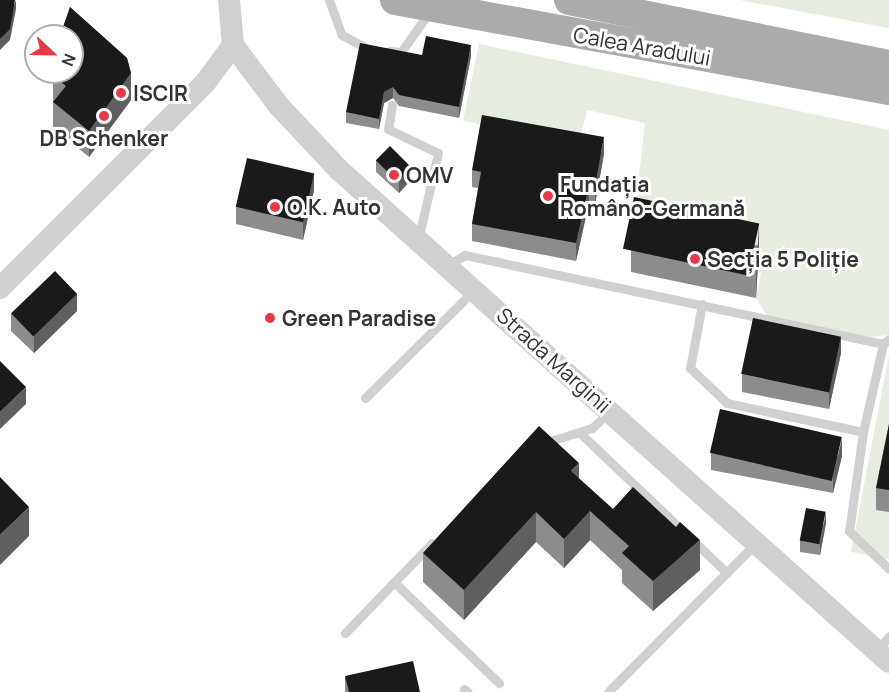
<!DOCTYPE html>
<meta charset="utf-8">
<style>
body{margin:0}
#map{position:relative;width:889px;height:692px;overflow:hidden;background:#fff;font-family:Manrope,sans-serif}
div>[style]{position:absolute}
[style*='--x']{left:calc(var(--x)*1px);top:calc(var(--y)*1px);width:calc(var(--w)*1px);rotate:calc(var(--a)*1deg)}
.green>*{inset:0;background:#e6ecdf}
.service>*{height:9px;margin:-4.5px;padding:0 4.5px;transform-origin:4.5px;border-radius:4.5px;background:#d0d0d0}
.tertiary>*{height:22px;margin:-11px;padding:0 11px;transform-origin:11px;border-radius:11px;background:#d0d0d0}
.primary>*{height:30px;margin:-15px;padding:0 15px;transform-origin:15px;border-radius:15px;background:#ababab}
.wall>*{inset:0;background:#8c8c8c}
.shaded-wall>*{inset:0;background:#5f5f5f}
.building>*{inset:0;background:#1a1a1a;transform-origin:0 0}
.dots>*{width:16px;height:16px;translate:-50% -50%;box-sizing:border-box;border:3px solid #fff;border-radius:50%}
span{translate:-50% -50%;white-space:nowrap;text-align:center;line-height:1.15;-webkit-text-stroke:6px #fff;paint-order:stroke}
.street-label{font-size:21px;color:#333}
.poi-label{font-size:21px;color:#333;font-weight:700}
.left{translate:0 -50%;text-align:left}
.north{position:absolute;left:24px;top:24px;width:60px;height:60px;box-sizing:border-box;background:#fff;border:2px solid #adadad;border-radius:50%;rotate:112deg;font-size:16px;font-weight:700;line-height:24px;text-align:center;color:#333}
.north::after{content:'';display:block;margin:auto;width:21px;height:27px;background:#e63946;clip-path:polygon(50% 0,100% 100%,50% 72%,0 100%)}
</style>
<div id="map">
<div class="green">
<div style="clip-path:polygon(739px 0,889px 0,889px 28px)"></div>
<div style="clip-path:polygon(479px 44px,889px 130px,889px 335px,870px 337px,767px 316px,756px 298px,761px 273px,634px 219px,645px 123px,587px 110px,579px 144px,463px 121px)"></div>
<div style="clip-path:polygon(889px 355px,889px 559px,851px 552px)"></div>
</div>
<div class="service">
<div style="--x:329;--y:0;--w:37;--a:70"></div>
<div style="--x:342;--y:35;--w:32;--a:28"></div>
<div style="--x:390;--y:51;--w:11;--a:5"></div>
<div style="--x:401;--y:52;--w:50;--a:-54.7"></div>
<div style="--x:392;--y:105;--w:24;--a:99"></div>
<div style="--x:388;--y:129;--w:55;--a:25.6"></div>
<div style="--x:438;--y:153;--w:89;--a:102.9"></div>
<div style="--x:446;--y:266;--w:22;--a:-30"></div>
<div style="--x:465;--y:255;--w:427;--a:12"></div>
<div style="--x:702;--y:304;--w:65;--a:100.6"></div>
<div style="--x:690;--y:368;--w:51;--a:43.4"></div>
<div style="--x:727;--y:403;--w:139;--a:12"></div>
<div style="--x:889;--y:339;--w:8;--a:140"></div>
<div style="--x:883;--y:344;--w:90;--a:102.8"></div>
<div style="--x:863;--y:432;--w:100;--a:98"></div>
<div style="--x:849;--y:531;--w:55;--a:43.5"></div>
<div style="--x:365;--y:398;--w:152;--a:-44.7"></div>
<div style="--x:580;--y:433;--w:203;--a:43.6"></div>
<div style="--x:544;--y:443;--w:50;--a:-17.4"></div>
<div style="--x:592;--y:428;--w:23;--a:-43"></div>
<div style="--x:394;--y:582;--w:146;--a:43.9"></div>
<div style="--x:345;--y:633;--w:125;--a:-46"></div>
<div style="--x:877;--y:650;--w:18;--a:-49"></div>
<div style="--x:464;--y:689;--w:5;--a:37"></div>
<div style="--x:608;--y:692;--w:210;--a:-45.2"></div>
</div>
<div class="tertiary">
<div style="--x:233;--y:45;--w:75;--a:53.1"></div>
<div style="--x:278;--y:105;--w:88;--a:46.8"></div>
<div style="--x:338;--y:169;--w:739;--a:41.82"></div>
<div style="--x:0;--y:288;--w:290;--a:-45"></div>
<div style="--x:205;--y:83;--w:47;--a:-53.6"></div>
<div style="--x:233;--y:45;--w:45;--a:-95.1"></div>
</div>
<div class="primary">
<div style="--x:395;--y:0;--w:502;--a:10.33"></div>
<div style="--x:569;--y:0;--w:327;--a:11.5"></div>
</div>
<div class="wall">
<div style="clip-path:polygon(70px 7px,127px 58px,131px 73px,131px 100px,89px 157px,53px 128px,53px 76px,56px 72px,72px 72px,72px 36px,61px 36px,61px 33px)"></div>
<div style="clip-path:polygon(422px 55px,471px 56px,459px 118px,399px 106px,393px 98px,384px 103px,379px 129px,346px 123px,346px 112px)"></div>
<div style="clip-path:polygon(604px 154px,595px 204px,589px 203px,576px 261px,472px 241px,472px 224px,478px 188px,472px 187px,472px 170px)"></div>
<div style="clip-path:polygon(376px 160px,412px 179px,399px 193px,376px 172px)"></div>
<div style="clip-path:polygon(314px 190px,303px 240px,236px 224px,236px 207px)"></div>
<div style="clip-path:polygon(759px 245px,756px 298px,631px 272px,631px 250px)"></div>
<div style="clip-path:polygon(77px 311px,34px 353px,11px 331px,11px 313px)"></div>
<div style="clip-path:polygon(841px 353px,829px 409px,742px 392px,742px 374px)"></div>
<div style="clip-path:polygon(889px 424px,889px 512px,876px 510px,876px 488px)"></div>
<div style="clip-path:polygon(711px 453px,842px 456px,833px 493px,711px 470px)"></div>
<div style="clip-path:polygon(579px 479px,613px 509px,700px 570px,653px 611px,622px 583px,622px 570px,590px 540px,564px 568px,536px 542px,464px 620px,423px 582px,423px 553px)"></div>
<div style="clip-path:polygon(826px 523px,820px 555px,800px 552px,800px 540px)"></div>
<div style="clip-path:polygon(345px 676px,420px 692px,345px 692px)"></div>
</div>
<div class="shaded-wall">
<div style="clip-path:polygon(16px 0,16px 9px,10px 40px,0 50px,0 39px)"></div>
<div style="clip-path:polygon(471px 45px,471px 56px,459px 118px,459px 107px)"></div>
<div style="clip-path:polygon(131px 73px,131px 100px,89px 157px,89px 131px)"></div>
<div style="clip-path:polygon(393px 87px,393px 98px,384px 103px,379px 129px,379px 119px,384px 92px)"></div>
<div style="clip-path:polygon(604px 137px,604px 154px,595px 204px,595px 186px)"></div>
<div style="clip-path:polygon(412px 168px,412px 179px,399px 193px,399px 181px)"></div>
<div style="clip-path:polygon(314px 173px,314px 190px,303px 240px,303px 223px)"></div>
<div style="clip-path:polygon(589px 186px,589px 203px,576px 261px,576px 243px)"></div>
<div style="clip-path:polygon(759px 223px,759px 245px,756px 298px,756px 276px)"></div>
<div style="clip-path:polygon(77px 294px,77px 311px,34px 353px,34px 336px)"></div>
<div style="clip-path:polygon(841px 336px,841px 353px,829px 409px,829px 392px)"></div>
<div style="clip-path:polygon(26px 387px,26px 404px,0 429px,0 412px)"></div>
<div style="clip-path:polygon(842px 438px,842px 456px,833px 493px,833px 476px)"></div>
<div style="clip-path:polygon(579px 463px,579px 492px,571px 471px)"></div>
<div style="clip-path:polygon(29px 507px,29px 536px,0 565px,0 535px)"></div>
<div style="clip-path:polygon(590px 511px,590px 540px,564px 568px,564px 539px)"></div>
<div style="clip-path:polygon(536px 512px,536px 542px,464px 620px,464px 590px)"></div>
<div style="clip-path:polygon(826px 512px,826px 523px,820px 555px,820px 544px)"></div>
<div style="clip-path:polygon(700px 540px,700px 570px,653px 611px,653px 581px)"></div>
</div>
<div class="building">
<div style="clip-path:polygon(0 0,15px 0,10px 29px,0 39px)"></div>
<div style="clip-path:polygon(70px 7px,127px 58px,131px 73px,89px 131px,53px 102px,66px 86px,53px 76px,56px 72px,72px 72px,72px 53px,76px 47px,72px 43px,72px 36px,64px 36px,61px 33px)"></div>
<div style="clip-path:polygon(426px 36px,471px 45px,459px 107px,399px 95px,393px 87px,384px 92px,379px 119px,346px 112px,360px 43px,422px 55px)"></div>
<div style="clip-path:polygon(482px 115px,604px 137px,595px 186px,589px 186px,576px 243px,472px 224px,481px 172px,472px 170px)"></div>
<div style="left:390px;top:146px;width:31px;height:20px;rotate:45deg"></div>
<div style="left:247px;top:158px;width:69px;height:50px;rotate:13deg"></div>
<div style="left:634px;top:197px;width:128px;height:53px;rotate:12deg"></div>
<div style="left:55px;top:271px;width:32px;height:61px;rotate:46deg"></div>
<div style="left:753px;top:318px;width:90px;height:57px;rotate:12deg"></div>
<div style="clip-path:polygon(0 361px,26px 387px,0 412px)"></div>
<div style="left:720px;top:409px;width:125px;height:45px;rotate:13deg"></div>
<div style="clip-path:polygon(889px 424px,889px 490px,876px 488px)"></div>
<div style="clip-path:polygon(539px 426px,579px 463px,571px 471px,613px 509px,633px 487px,676px 527px,680px 522px,700px 540px,653px 581px,622px 553px,629px 546px,590px 511px,564px 539px,536px 512px,464px 590px,423px 553px)"></div>
<div style="clip-path:polygon(0 477px,29px 507px,0 535px)"></div>
<div style="left:806px;top:508px;width:20px;height:33px;rotate:11deg"></div>
<div style="clip-path:polygon(413px 661px,420px 692px,349px 692px,345px 676px)"></div>
</div>
<div class="dots">
<div style="left:121px;top:93px;background:#e63946"></div>
<div style="left:104px;top:116px;background:#e63946"></div>
<div style="left:394px;top:175px;background:#e63946"></div>
<div style="left:548px;top:196px;background:#e63946"></div>
<div style="left:275px;top:207px;background:#e63946"></div>
<div style="left:695px;top:259px;background:#e63946"></div>
<div style="left:270px;top:318px;background:#e63946"></div>
</div>
<div class="street-label">
<span style="left:642px;top:46px;rotate:10deg">Calea Aradului</span>
<span style="left:554px;top:360px;rotate:42deg">Strada Marginii</span>
</div>
<div class="poi-label">
<span class="left" style="left:133px;top:93px">ISCIR</span>
<span style="left:104px;top:138px">DB Schenker</span>
<span class="left" style="left:406px;top:175px">OMV</span>
<span class="left" style="left:560px;top:196px">Fundația<br>Româno-Germană</span>
<span class="left" style="left:287px;top:207px">O.K. Auto</span>
<span class="left" style="left:707px;top:259px">Secția 5 Poliție</span>
<span class="left" style="left:282px;top:318px">Green Paradise</span>
</div>
<div class="north">N</div>
</div>
